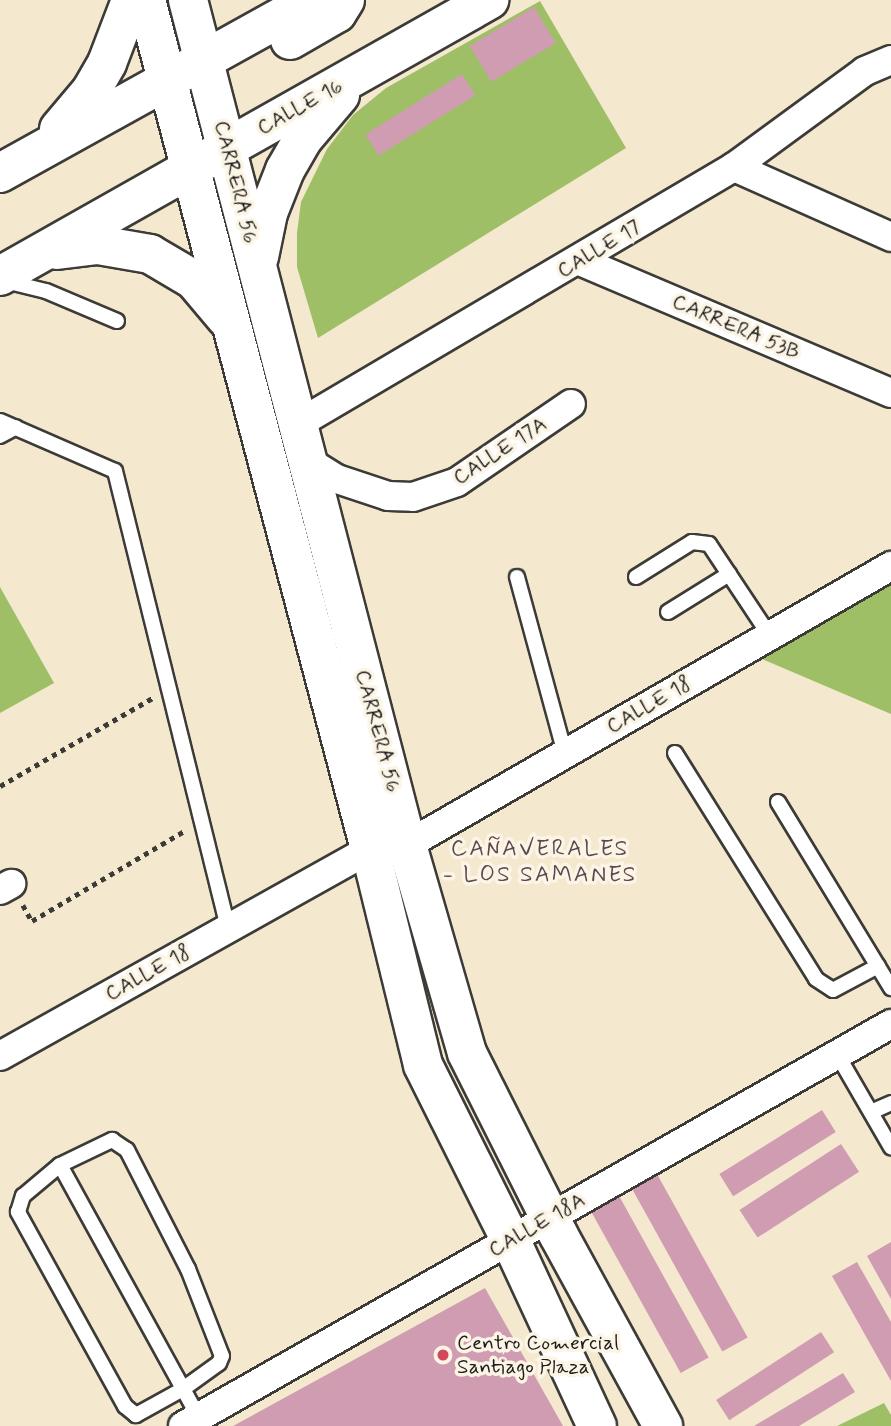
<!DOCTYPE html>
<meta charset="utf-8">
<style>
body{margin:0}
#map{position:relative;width:891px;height:1426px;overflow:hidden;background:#f4e8ce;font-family:Mynerve,sans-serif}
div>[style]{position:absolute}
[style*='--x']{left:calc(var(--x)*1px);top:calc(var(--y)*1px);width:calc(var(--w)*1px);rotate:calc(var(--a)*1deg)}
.green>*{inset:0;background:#9fbf67}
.building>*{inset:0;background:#d09cb1;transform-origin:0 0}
.path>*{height:4.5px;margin-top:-2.25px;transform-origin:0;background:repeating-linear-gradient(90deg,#3c3b37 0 5px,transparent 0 10px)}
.roads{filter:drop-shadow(2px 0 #3c3b37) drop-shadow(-2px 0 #3c3b37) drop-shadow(0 2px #3c3b37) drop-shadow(0 -2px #3c3b37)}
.lane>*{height:14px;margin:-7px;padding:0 7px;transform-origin:7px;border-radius:7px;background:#fff}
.street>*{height:28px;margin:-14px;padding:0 14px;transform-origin:14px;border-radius:14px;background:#fff}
.secondary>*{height:38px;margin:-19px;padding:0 19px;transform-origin:19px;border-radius:19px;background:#fff}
.dots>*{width:19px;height:19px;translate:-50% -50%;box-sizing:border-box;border:4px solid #fcf5e5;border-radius:50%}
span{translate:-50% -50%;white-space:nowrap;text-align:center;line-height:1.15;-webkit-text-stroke:7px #fcf5e5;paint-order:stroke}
.street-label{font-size:21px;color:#1c1c1c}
.poi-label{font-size:21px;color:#1c1c1c}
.left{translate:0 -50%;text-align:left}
.neighbourhood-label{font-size:23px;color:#5b4950;letter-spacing:2px}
</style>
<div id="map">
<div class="green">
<div style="clip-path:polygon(540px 1px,626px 148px,318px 338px,297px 267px,297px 233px,301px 202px,327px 149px,353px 115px,386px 88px)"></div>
<div style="clip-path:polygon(891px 566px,891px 714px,743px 651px)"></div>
<div style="clip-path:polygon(0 587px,54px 683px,0 713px)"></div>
<div style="clip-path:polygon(884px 1403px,891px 1415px,891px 1426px,837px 1426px)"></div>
</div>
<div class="building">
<div style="left:534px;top:7px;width:42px;height:75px;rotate:59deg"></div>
<div style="left:462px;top:74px;width:25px;height:114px;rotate:58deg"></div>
<div style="left:822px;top:1110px;width:26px;height:121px;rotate:58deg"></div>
<div style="left:841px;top:1144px;width:33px;height:121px;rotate:57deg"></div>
<div style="left:657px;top:1174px;width:187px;height:29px;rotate:61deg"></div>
<div style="left:618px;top:1194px;width:187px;height:32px;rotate:61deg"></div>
<div style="clip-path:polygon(891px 1242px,891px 1299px,867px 1256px)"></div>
<div style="clip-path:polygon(857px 1262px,891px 1322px,891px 1381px,832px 1276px)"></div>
<div style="clip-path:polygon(485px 1288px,563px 1426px,233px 1426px)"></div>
<div style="left:821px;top:1332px;width:24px;height:125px;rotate:57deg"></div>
<div style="clip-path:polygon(843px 1373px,855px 1392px,799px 1426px,754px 1426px)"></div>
</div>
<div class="path">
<div style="--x:0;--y:786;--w:178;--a:-30"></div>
<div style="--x:23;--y:905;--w:18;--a:61"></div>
<div style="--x:32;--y:921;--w:179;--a:-30.6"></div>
</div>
<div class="roads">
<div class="lane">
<div style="--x:5;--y:281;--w:42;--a:13.7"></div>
<div style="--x:46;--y:291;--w:77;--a:22.9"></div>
<div style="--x:0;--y:421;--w:125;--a:23.5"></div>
<div style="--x:115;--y:471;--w:470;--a:76.1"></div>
<div style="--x:0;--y:436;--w:18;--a:-29"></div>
<div style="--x:517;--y:577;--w:183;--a:74.8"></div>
<div style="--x:636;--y:577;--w:66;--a:-32"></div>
<div style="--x:692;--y:542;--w:17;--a:7"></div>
<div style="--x:709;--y:544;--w:110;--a:56.5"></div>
<div style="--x:668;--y:612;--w:72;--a:-31.9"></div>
<div style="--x:675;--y:753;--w:266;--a:58"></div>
<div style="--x:816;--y:979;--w:20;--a:33"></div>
<div style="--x:833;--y:990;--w:51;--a:-28.1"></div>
<div style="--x:778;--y:802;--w:218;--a:58.7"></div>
<div style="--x:837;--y:1054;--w:108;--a:59.9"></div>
<div style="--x:871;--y:1112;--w:22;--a:-24"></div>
<div style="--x:112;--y:1140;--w:18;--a:34"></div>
<div style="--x:127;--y:1150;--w:134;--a:62.9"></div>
<div style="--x:188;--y:1269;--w:93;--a:68.7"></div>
<div style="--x:222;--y:1356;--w:8;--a:113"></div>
<div style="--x:219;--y:1363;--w:44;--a:144.2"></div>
<div style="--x:183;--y:1389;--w:54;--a:151"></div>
<div style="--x:136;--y:1415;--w:14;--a:-141"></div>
<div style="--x:125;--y:1406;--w:222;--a:-118.9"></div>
<div style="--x:18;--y:1212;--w:17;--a:-73"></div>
<div style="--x:23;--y:1196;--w:48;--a:-40"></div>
<div style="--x:60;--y:1165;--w:58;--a:-25.7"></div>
<div style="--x:60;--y:1165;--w:289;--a:61.2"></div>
</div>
<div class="street">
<div style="--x:734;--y:167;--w:172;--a:24"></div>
<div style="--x:580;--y:261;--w:338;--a:23"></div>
<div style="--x:298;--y:424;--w:506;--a:-30.52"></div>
<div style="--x:734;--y:167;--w:162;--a:-36.2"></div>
<div style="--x:865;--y:71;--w:28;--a:-23"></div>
<div style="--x:308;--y:461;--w:34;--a:32"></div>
<div style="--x:337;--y:479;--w:54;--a:18.4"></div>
<div style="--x:388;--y:496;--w:25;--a:2"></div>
<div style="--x:413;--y:497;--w:46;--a:-18.8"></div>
<div style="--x:457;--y:482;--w:138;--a:-34.4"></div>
<div style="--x:407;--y:845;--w:559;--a:-29.96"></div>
<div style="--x:0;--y:890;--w:13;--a:-29"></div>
<div style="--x:0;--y:1056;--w:424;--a:-29.2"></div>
<div style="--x:183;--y:1426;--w:814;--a:-29.59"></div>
</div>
<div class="secondary">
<div style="--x:146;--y:0;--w:878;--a:75.22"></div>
<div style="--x:370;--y:849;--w:222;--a:76.2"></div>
<div style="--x:423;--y:1065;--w:197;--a:63.4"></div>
<div style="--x:511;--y:1241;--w:204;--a:65.1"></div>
<div style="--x:188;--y:0;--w:873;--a:75.47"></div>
<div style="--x:407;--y:845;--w:216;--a:73.9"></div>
<div style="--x:467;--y:1053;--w:203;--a:63.3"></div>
<div style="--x:558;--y:1234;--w:219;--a:61.3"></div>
<div style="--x:290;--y:40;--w:54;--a:-29.9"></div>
<div style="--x:337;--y:13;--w:15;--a:-58"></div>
<div style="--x:59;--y:129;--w:50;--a:-49.9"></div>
<div style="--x:91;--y:91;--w:32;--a:-60"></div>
<div style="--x:107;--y:63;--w:67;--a:-69.1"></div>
<div style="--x:0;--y:173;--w:357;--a:-29"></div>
<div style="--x:57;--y:250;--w:41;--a:-7"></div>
<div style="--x:98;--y:245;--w:53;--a:9.8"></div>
<div style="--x:150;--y:254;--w:51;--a:30.6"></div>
<div style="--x:194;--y:280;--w:50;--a:49.9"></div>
<div style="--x:259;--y:257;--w:45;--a:-78.4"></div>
<div style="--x:268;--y:213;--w:46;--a:-68.4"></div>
<div style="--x:285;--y:170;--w:34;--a:-60"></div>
<div style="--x:302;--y:140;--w:59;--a:-49.8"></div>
<div style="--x:0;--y:276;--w:562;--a:-29.44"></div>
</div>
</div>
<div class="dots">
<div style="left:443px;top:1355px;background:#d1495b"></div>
</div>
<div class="street-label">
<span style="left:300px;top:107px;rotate:-29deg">CALLE 16</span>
<span style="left:236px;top:182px;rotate:76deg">CARRERA 56</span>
<span style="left:599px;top:249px;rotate:-31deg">CALLE 17</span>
<span style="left:736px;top:327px;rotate:23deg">CARRERA 53B</span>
<span style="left:500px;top:451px;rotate:-33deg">CALLE 17A</span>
<span style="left:649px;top:705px;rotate:-30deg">CALLE 18</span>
<span style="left:378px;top:731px;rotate:75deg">CARRERA 56</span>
<span style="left:148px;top:973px;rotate:-29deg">CALLE 18</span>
<span style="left:537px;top:1225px;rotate:-30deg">CALLE 18A</span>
</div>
<div class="poi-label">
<span class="left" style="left:457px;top:1355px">Centro Comercial<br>Santiago Plaza</span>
</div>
<div class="neighbourhood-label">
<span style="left:540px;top:862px">CAÑAVERALES<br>- LOS SAMANES</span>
</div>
</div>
